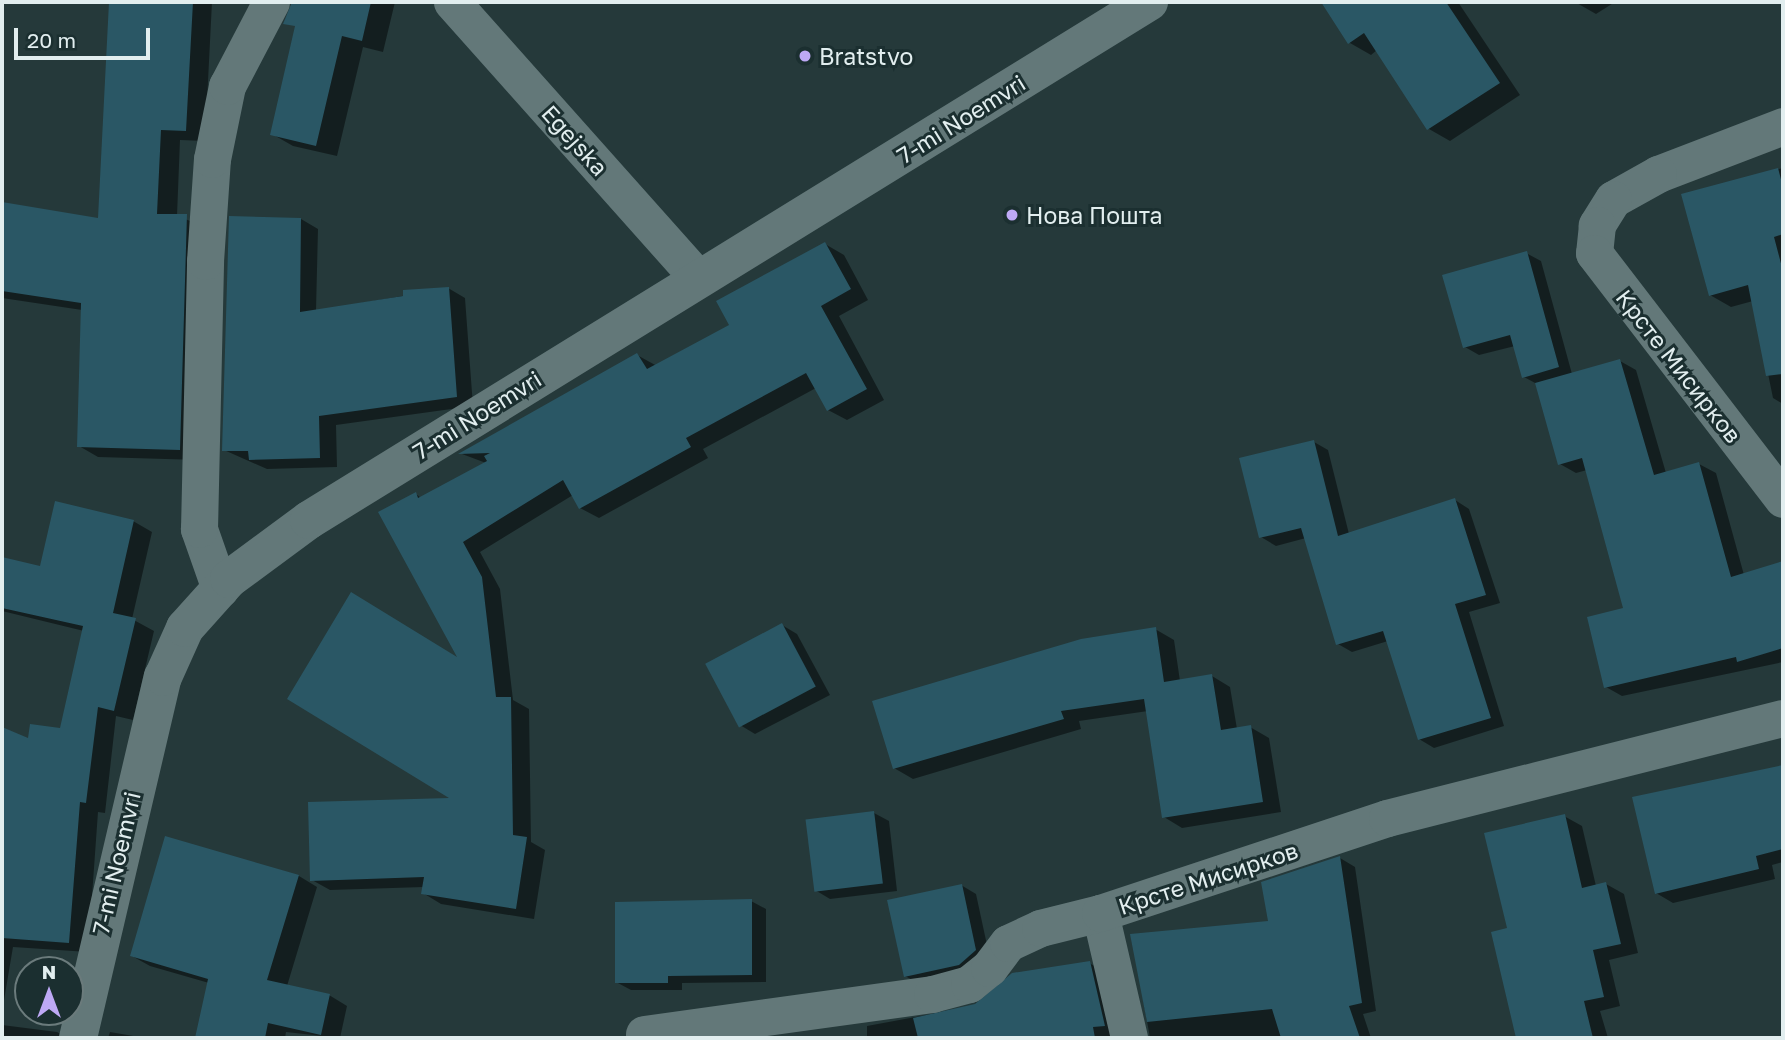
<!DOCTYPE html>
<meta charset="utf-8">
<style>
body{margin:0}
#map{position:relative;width:1785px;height:1040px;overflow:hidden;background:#25393a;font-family:"Golos Text",sans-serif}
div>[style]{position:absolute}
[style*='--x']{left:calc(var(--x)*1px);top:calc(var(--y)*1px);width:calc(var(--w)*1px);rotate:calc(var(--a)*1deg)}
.shadow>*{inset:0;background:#0007}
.building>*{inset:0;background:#2a5765;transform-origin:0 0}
.street>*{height:37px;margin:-18.5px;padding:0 18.5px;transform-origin:18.5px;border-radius:18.5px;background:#637879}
.secondary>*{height:38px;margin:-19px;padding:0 19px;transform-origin:19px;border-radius:19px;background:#637879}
.dots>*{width:19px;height:19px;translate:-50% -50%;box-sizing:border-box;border:4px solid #1b2f30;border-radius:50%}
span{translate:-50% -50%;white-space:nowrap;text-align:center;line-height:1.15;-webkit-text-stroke:6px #1b2f30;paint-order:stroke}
.poi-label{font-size:23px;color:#e2eeef}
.left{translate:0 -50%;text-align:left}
.street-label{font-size:23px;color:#e2eeef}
.frame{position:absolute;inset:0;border:4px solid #e2eeef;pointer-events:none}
.north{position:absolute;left:14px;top:956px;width:70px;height:70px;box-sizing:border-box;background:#1b2f30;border:2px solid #6b7b7c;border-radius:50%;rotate:0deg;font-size:19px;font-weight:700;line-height:28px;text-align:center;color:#e2eeef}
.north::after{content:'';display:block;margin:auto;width:24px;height:32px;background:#bea9f5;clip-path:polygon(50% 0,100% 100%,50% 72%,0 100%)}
.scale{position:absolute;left:14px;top:28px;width:136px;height:32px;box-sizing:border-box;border:4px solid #e2eeef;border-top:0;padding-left:9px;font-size:21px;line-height:24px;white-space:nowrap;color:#e2eeef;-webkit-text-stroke:5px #1b2f30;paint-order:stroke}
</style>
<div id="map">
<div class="shadow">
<div style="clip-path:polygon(110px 2px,212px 2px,205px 141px,180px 140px,177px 216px,206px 227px,199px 460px,98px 457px,79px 446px,82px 310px,2px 298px,2px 204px,100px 220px)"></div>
<div style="clip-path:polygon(303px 2px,395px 2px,383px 52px,363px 47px,337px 156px,293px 146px,272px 134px)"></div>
<div style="clip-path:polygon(1323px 2px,1458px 2px,1520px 95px,1450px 141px,1429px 129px,1377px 50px,1371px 55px,1350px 43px)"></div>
<div style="clip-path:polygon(1575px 2px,1615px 2px,1596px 14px)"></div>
<div style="clip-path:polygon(1783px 168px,1783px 404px,1773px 398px,1753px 301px,1731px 307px,1710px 295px,1683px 195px)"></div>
<div style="clip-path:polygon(301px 219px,318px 229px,316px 311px,448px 288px,465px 298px,473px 406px,336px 425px,337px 467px,267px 469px,224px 450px)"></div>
<div style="clip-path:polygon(825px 244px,844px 255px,868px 300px,839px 316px,884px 400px,847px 420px,828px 410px,816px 388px,703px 449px,708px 458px,599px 518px,580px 508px,573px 495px,480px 552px,500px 589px,513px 700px,529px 709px,531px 842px,545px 850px,534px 919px,441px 904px,423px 893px,424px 887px,330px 890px,312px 880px,455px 800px,462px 661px,416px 494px,421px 498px,486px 463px,462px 454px,637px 355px,657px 366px,731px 325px)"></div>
<div style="clip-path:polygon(1526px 253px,1541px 261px,1572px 374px,1620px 361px,1636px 370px,1666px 473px,1699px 464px,1716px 473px,1744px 575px,1783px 563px,1783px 662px,1622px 696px,1606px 687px,1625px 609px,1587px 470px,1576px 473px,1560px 464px,1537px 384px,1524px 377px,1515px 346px,1479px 355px,1465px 347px)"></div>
<div style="clip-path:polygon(1314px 442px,1328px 450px,1349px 534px,1455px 500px,1469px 509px,1500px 603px,1469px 612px,1504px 726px,1434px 748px,1419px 739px,1388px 641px,1352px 652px,1338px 644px,1306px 538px,1276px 546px,1261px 537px)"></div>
<div style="clip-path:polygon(133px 521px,152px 532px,132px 619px,154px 631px,133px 720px,116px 716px,105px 813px,98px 812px,88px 952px,13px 947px,2px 1012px,2px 729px,30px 741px,61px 730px,84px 631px,2px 611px,2px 559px,42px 568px)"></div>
<div style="clip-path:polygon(782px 625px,797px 634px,830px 695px,755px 734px,740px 725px)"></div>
<div style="clip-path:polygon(1155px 629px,1174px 640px,1180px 681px,1212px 676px,1230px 687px,1237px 729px,1250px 727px,1269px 738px,1281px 812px,1182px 828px,1164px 817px,1148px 711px,1079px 721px,1081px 729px,913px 779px,894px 768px)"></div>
<div style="clip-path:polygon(1783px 766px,1783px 862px,1772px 865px,1775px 879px,1673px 903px,1656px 893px,1634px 798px)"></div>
<div style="clip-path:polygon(874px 813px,889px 821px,897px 891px,830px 899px,815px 890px)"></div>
<div style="clip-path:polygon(1564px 816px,1582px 826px,1596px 886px,1606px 884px,1624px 894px,1638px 953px,1609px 960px,1620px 1006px,1600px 1011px,1608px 1038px,1518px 1038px,1493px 933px,1509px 930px)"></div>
<div style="clip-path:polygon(167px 838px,299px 876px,317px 887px,287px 986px,329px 995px,347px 1006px,340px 1038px,286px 1032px,285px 1038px,197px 1038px,209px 983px,150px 966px,132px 956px)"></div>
<div style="clip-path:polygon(1340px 858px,1355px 867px,1376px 1011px,1363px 1014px,1371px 1038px,1150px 1038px,1132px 936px,1270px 922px)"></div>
<div style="clip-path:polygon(961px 885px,976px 894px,990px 959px,920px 984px,905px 976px)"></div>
<div style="clip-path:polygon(751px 901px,766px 909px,766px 982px,682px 983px,682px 990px,631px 990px,616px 982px)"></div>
<div style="clip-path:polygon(1089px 963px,1104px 971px,1119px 1038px,867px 1038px,867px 1026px,975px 1006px)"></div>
<div style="clip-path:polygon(2px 1025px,57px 1032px,68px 1038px,2px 1038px)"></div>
<div style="clip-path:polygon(110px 1032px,145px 1038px,108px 1038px)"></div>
</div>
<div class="building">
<div style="clip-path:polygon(109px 2px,193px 2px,186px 131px,161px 130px,157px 214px,187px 214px,180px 450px,77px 447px,81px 303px,2px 291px,2px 202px,98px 218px)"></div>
<div style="clip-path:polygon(292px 2px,371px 2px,362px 41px,342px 36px,316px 146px,270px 135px,295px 26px,283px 24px)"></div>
<div style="clip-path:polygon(1321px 2px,1446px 2px,1500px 83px,1427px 130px,1364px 33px,1348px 44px)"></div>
<div style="clip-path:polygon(1778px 168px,1783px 187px,1783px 234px,1774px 237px,1783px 271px,1783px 374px,1766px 376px,1748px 285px,1709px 296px,1681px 194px)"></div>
<div style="clip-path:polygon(229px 216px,301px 218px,300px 312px,403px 296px,403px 290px,449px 287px,457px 397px,319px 416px,320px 458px,249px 460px,248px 451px,222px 451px)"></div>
<div style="clip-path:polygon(825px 242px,851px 289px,821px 306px,867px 389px,827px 411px,806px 373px,686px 438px,691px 447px,579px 509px,563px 480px,463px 542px,482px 577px,496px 697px,511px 697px,513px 835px,527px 837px,516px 909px,421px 894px,424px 877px,310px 881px,308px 802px,449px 798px,287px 699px,351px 592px,457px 657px,378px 512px,416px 492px,418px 498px,487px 461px,484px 456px,490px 453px,458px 454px,637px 353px,647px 369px,729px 325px,716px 301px)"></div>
<div style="clip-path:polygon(1527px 251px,1559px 367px,1522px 378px,1510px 335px,1463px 348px,1442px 275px)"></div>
<div style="clip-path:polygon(1620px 359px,1654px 475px,1699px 462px,1731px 577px,1783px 561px,1783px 648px,1737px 662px,1736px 657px,1604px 688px,1587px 617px,1623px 608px,1582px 458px,1558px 465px,1535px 383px)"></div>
<div style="clip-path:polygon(1314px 440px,1338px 536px,1455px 498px,1486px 595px,1455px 604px,1491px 718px,1418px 740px,1383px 631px,1336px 645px,1301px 528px,1259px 538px,1239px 458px)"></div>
<div style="clip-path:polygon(55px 501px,134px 520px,113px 613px,136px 618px,114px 711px,98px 707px,86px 803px,80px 802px,69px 943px,2px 938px,2px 727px,28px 738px,30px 724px,60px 728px,83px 626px,2px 608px,2px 557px,40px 566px)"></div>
<div style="left:782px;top:623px;width:72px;height:87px;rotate:62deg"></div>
<div style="clip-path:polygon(1156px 627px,1164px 682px,1212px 674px,1221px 730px,1251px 725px,1263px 802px,1162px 818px,1144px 699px,1061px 711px,1064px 719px,893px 769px,872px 701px,1081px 639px)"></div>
<div style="clip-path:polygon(1783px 765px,1783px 849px,1756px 856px,1759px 869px,1655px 894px,1632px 797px)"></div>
<div style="left:874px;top:811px;width:73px;height:69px;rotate:83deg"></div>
<div style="clip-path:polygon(1565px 814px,1582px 888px,1606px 882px,1621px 944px,1593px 950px,1604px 997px,1584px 1001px,1593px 1038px,1516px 1038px,1491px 932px,1507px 928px,1484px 833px)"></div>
<div style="clip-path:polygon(165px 836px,299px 875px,267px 980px,330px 994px,321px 1035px,268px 1023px,265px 1038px,195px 1038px,208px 979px,130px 956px)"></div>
<div style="clip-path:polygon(1340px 856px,1362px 1003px,1349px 1006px,1360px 1038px,1281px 1038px,1272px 1009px,1147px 1022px,1130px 934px,1268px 921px,1261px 882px)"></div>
<div style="clip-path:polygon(962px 884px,976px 950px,959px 965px,904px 977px,887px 900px)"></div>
<div style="clip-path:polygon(752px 899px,752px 975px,668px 976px,668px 983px,615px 983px,615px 902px)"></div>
<div style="clip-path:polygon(1090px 961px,1105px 1026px,1093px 1027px,1095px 1038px,918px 1038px,913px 1018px,975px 1004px,1012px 973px)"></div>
</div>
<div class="street">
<div style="--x:452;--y:2;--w:370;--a:48.3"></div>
<div style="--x:1783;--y:126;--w:134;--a:159"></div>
<div style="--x:1658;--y:174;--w:51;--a:150.9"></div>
<div style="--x:1613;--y:199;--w:31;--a:122"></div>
<div style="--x:1597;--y:225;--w:28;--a:96"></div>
<div style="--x:1594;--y:253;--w:310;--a:52.5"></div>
<div style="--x:220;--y:589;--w:64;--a:-109.3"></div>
<div style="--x:199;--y:529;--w:268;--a:-88.7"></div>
<div style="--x:205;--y:261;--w:102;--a:-86.1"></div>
<div style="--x:212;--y:159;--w:75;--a:-78.4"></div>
<div style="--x:227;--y:86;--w:95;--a:-62.4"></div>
<div style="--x:1100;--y:913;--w:128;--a:76.9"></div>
<div style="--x:644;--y:1034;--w:291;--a:-7.9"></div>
<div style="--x:932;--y:994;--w:38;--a:-15"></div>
<div style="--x:969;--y:984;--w:26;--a:-39"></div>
<div style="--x:989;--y:968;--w:31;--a:-53"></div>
<div style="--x:1008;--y:943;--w:35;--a:-25"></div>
<div style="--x:1040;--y:928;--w:62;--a:-14"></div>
<div style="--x:1100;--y:913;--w:302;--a:-18.3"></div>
<div style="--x:1387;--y:818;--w:408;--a:-14.2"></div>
</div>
<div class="secondary">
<div style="--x:78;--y:1038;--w:371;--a:-76.8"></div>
<div style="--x:163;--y:677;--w:54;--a:-65.8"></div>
<div style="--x:185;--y:628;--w:66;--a:-48.1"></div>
<div style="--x:229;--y:579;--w:99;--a:-36.4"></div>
<div style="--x:309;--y:520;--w:987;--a:-31.66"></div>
</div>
<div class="dots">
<div style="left:805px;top:56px;background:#bea9f5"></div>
<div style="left:1012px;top:215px;background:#bea9f5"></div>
</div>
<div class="poi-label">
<span class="left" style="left:819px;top:56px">Bratstvo</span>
<span class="left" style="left:1026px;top:215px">Нова Пошта</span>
</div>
<div class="street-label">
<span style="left:961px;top:119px;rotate:-32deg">7-mi Noemvri</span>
<span style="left:575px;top:140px;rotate:48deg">Egejska</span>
<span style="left:1679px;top:366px;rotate:52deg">Крсте Мисирков</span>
<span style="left:477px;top:415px;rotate:-32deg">7-mi Noemvri</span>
<span style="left:116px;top:863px;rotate:-77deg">7-mi Noemvri</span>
<span style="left:1208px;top:878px;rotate:-18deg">Крсте Мисирков</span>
</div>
<div class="frame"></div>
<div class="north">N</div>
<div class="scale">20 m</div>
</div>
